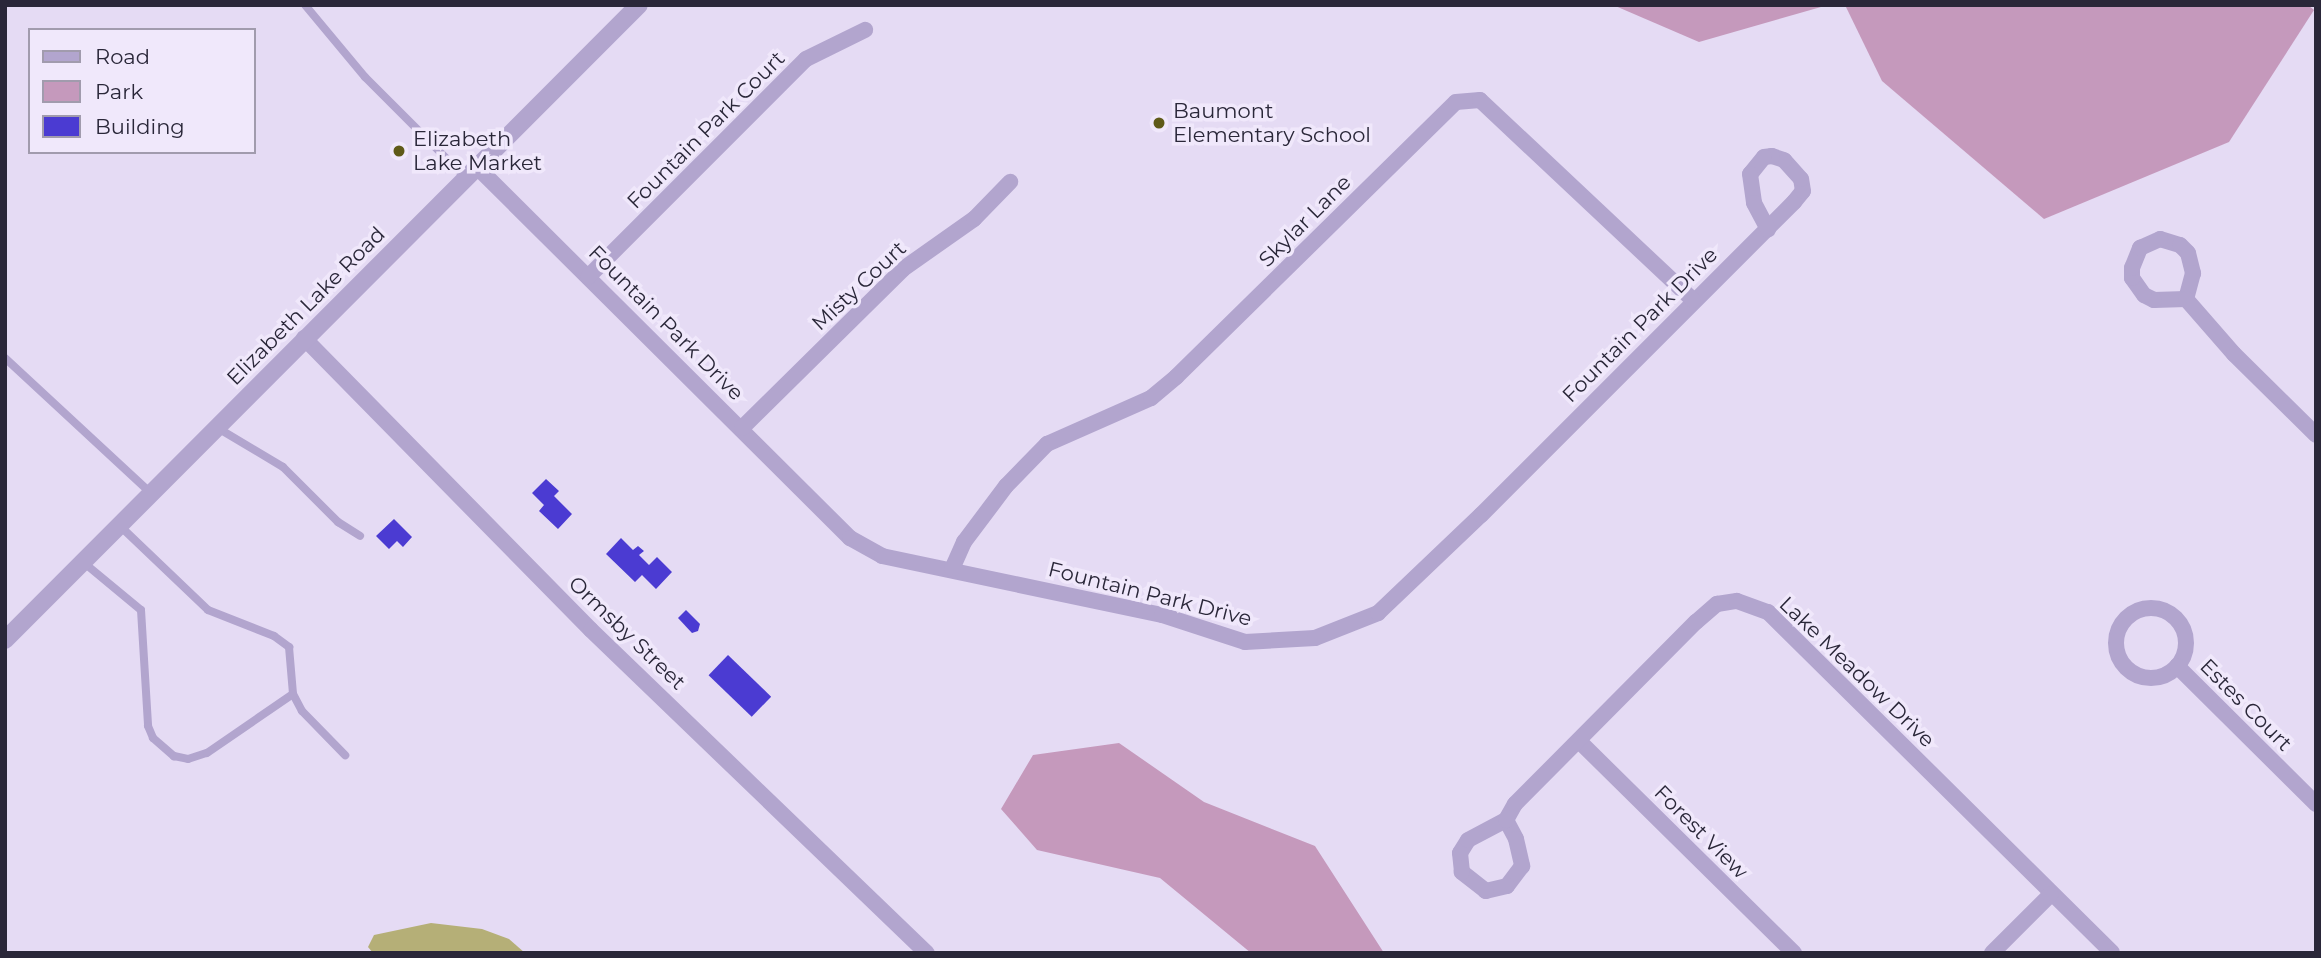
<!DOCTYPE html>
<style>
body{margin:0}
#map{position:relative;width:2321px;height:958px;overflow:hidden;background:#e5dbf4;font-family:Montserrat,sans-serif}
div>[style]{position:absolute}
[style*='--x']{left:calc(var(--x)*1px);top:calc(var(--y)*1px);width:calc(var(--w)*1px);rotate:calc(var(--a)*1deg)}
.green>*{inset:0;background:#c599bc}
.water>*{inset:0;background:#b5af77}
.building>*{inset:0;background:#4b3bd2;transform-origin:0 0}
.service>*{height:8px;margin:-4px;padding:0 4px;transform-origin:4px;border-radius:4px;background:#b2a5ce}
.minor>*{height:16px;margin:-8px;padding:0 8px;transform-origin:8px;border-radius:8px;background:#b2a5ce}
.minor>.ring{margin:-8px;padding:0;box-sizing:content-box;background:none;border:16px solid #b2a5ce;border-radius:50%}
.tertiary>*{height:18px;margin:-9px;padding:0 9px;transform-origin:9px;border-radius:9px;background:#b2a5ce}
.dots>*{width:19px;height:19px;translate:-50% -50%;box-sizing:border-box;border:4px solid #f0e8fb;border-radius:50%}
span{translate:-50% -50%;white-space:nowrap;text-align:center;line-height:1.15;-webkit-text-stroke:7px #f0e8fb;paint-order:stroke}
.poi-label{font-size:21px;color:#2a2739}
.left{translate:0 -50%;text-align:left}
.street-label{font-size:21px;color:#2a2739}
.frame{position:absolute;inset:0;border:7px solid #2a2739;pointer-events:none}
.legend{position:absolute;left:28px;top:28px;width:228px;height:126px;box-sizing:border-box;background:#f0e8fb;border:2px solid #a19bad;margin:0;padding:9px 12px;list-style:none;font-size:21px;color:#2a2739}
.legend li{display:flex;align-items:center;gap:14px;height:35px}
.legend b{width:35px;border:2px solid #a19bad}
</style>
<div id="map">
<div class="green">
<div style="clip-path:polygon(1613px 5px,1828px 5px,1699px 42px)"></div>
<div style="clip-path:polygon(1845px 5px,2308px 5px,2314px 10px,2229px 142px,2044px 219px,1882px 81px)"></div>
<div style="clip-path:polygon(1119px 743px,1204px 802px,1315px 846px,1384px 953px,1251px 953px,1160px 878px,1037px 850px,1001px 809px,1033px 755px)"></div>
</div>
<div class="water">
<div style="clip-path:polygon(431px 923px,482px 929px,509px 939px,525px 953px,373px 953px,368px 947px,374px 935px)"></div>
</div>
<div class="building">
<div style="clip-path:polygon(546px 479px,559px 491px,554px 496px,572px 514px,558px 529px,539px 511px,544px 505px,532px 493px)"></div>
<div style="clip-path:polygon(394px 519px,412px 537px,403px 547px,397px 541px,389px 549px,376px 536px)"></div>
<div style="clip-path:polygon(621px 538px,633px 550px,638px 546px,644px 551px,639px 555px,649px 565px,657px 557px,672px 572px,656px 589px,642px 575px,635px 582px,606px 554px)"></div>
<div style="clip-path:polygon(686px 610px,700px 624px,698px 631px,692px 633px,678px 618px)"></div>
<div style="left:728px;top:655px;width:60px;height:28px;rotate:44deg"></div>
</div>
<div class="service">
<div style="--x:305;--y:5;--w:94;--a:50.2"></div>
<div style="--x:365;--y:77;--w:144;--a:45"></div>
<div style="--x:5;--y:358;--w:199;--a:42.8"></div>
<div style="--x:216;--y:427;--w:78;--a:30.8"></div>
<div style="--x:283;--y:467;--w:78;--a:45"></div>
<div style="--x:338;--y:522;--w:26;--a:32"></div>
<div style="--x:119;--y:525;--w:123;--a:43.7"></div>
<div style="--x:208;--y:610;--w:71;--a:21.5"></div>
<div style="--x:274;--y:636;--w:19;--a:36"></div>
<div style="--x:289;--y:647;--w:47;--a:85.1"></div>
<div style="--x:293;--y:694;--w:19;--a:62"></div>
<div style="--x:302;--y:711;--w:62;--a:45.7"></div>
<div style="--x:83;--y:562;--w:75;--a:39.6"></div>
<div style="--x:141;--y:610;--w:116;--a:86.5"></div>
<div style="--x:148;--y:726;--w:13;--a:67"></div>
<div style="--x:153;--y:738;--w:28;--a:41"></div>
<div style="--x:174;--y:756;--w:14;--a:12"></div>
<div style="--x:188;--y:759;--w:20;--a:-18"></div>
<div style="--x:207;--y:753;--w:104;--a:-34.5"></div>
</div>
<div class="minor">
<div style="--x:478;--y:168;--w:525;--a:44.85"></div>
<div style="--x:850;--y:538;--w:37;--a:29"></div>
<div style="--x:882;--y:556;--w:286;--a:11.9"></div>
<div style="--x:1162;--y:615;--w:87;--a:18"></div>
<div style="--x:1245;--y:642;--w:70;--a:-3.3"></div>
<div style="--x:1315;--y:638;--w:68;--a:-21.6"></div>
<div style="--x:1378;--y:613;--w:142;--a:-43.6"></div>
<div style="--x:1481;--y:515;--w:443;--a:-45"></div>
<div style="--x:1794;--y:202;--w:14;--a:-51"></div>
<div style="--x:1803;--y:191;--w:12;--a:-99"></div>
<div style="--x:1801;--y:179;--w:25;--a:-132"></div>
<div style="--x:1784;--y:160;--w:13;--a:-162"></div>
<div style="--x:1772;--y:156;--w:8;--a:173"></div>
<div style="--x:1764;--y:157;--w:22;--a:129"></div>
<div style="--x:1750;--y:174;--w:29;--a:82"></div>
<div style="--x:1754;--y:203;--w:30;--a:62"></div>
<div style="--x:2160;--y:239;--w:21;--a:17"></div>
<div style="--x:2180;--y:245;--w:11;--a:45"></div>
<div style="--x:2188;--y:253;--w:21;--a:76"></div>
<div style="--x:2193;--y:273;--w:27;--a:105"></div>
<div style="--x:2186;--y:299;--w:32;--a:178"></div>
<div style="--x:2154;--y:300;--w:11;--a:-153"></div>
<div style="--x:2144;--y:295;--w:21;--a:-125"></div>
<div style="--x:2132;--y:278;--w:10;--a:-90"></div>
<div style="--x:2132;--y:268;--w:22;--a:-68"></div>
<div style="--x:2140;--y:248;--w:22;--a:-24"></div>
<div style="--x:588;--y:277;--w:308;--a:-45"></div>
<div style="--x:806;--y:59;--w:66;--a:-26.2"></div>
<div style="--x:2186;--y:299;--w:73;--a:48.9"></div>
<div style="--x:2234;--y:354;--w:115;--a:44.6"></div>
<div style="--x:304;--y:338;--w:409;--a:45.5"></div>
<div style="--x:591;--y:630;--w:466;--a:43.9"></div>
<div style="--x:742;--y:428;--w:226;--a:-44.6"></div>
<div style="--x:903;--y:269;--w:87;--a:-35.2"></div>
<div style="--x:974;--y:219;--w:52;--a:-45.8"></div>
<div style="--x:952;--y:569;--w:30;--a:-66"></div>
<div style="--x:964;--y:542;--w:70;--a:-53.1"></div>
<div style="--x:1006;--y:486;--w:59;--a:-45.7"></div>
<div style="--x:1047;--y:444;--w:114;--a:-23.9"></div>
<div style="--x:1151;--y:398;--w:33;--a:-40"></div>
<div style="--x:1176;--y:377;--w:392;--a:-44.5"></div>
<div style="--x:1456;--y:102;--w:24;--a:-5"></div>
<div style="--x:1480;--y:100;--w:292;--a:43.2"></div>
<div class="ring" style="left:2116px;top:608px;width:54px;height:54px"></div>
<div style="--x:2177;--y:666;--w:196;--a:44.8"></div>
<div style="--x:1579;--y:741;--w:302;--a:44.6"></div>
<div style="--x:1506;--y:820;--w:21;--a:62"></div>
<div style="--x:1516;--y:839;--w:28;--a:77"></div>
<div style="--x:1522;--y:866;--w:25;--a:127"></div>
<div style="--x:1507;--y:886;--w:22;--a:167"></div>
<div style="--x:1486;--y:891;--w:31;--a:-142"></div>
<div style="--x:1462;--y:872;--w:19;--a:-96"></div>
<div style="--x:1460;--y:853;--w:15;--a:-58"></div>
<div style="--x:1468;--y:840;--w:43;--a:-27.8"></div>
<div style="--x:1506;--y:820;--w:18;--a:-61"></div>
<div style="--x:1515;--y:804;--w:257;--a:-45.2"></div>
<div style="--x:1696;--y:622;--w:28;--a:-41"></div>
<div style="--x:1717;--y:604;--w:20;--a:-9"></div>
<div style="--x:1737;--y:601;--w:33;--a:20"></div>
<div style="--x:1768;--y:612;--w:484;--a:44.7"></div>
<div style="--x:1992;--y:953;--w:83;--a:-45"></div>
</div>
<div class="tertiary">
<div style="--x:5;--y:640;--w:897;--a:-45.05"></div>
</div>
<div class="dots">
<div style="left:1159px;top:123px;background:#5f5a18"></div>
<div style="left:399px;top:151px;background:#5f5a18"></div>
</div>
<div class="poi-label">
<span class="left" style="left:1173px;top:123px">Baumont<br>Elementary School</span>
<span class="left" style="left:413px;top:151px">Elizabeth<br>Lake Market</span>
</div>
<div class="street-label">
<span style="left:706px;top:130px;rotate:-45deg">Fountain Park Court</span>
<span style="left:1305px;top:221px;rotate:-45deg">Skylar Lane</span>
<span style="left:859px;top:286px;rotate:-43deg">Misty Court</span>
<span style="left:306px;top:306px;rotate:-45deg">Elizabeth Lake Road</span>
<span style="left:666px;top:323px;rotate:45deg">Fountain Park Drive</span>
<span style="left:1640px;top:325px;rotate:-45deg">Fountain Park Drive</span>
<span style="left:1150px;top:594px;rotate:14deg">Fountain Park Drive</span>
<span style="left:627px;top:633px;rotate:44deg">Ormsby Street</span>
<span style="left:1857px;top:672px;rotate:44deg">Lake Meadow Drive</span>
<span style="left:2246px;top:705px;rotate:45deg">Estes Court</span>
<span style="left:1701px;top:832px;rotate:45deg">Forest View</span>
</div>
<div class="frame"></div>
<ul class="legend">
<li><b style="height:9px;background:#b2a5ce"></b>Road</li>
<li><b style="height:19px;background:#c599bc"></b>Park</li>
<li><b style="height:19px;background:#4b3bd2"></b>Building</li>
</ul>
</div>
